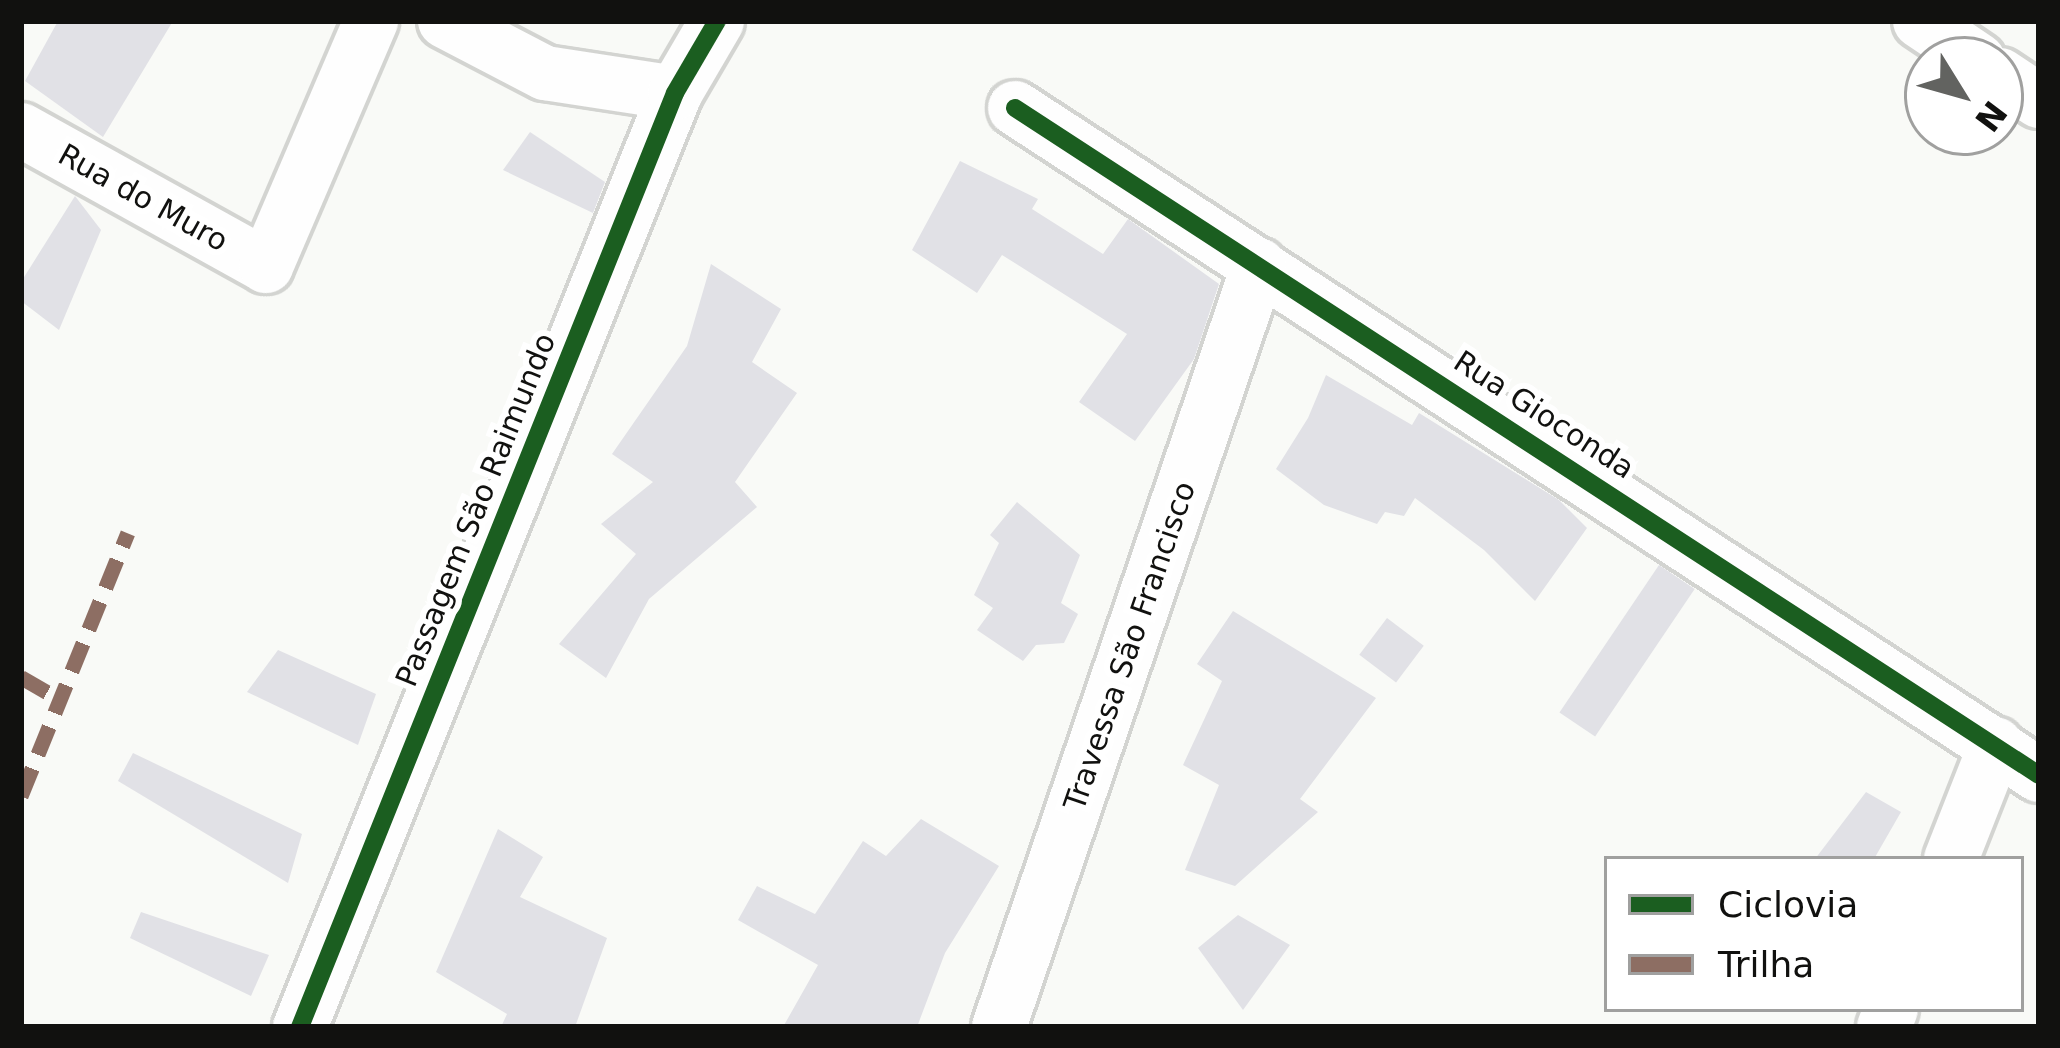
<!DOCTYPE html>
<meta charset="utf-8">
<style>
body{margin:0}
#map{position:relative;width:2060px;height:1048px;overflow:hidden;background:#f9faf7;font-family:"DejaVu Sans",sans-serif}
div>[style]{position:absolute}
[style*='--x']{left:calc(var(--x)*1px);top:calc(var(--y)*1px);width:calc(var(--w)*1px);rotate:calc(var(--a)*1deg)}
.building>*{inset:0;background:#e1e1e6;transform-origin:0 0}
.roads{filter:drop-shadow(3px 0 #d3d4d1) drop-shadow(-3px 0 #d3d4d1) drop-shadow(0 3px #d3d4d1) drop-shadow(0 -3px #d3d4d1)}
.street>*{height:54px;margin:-27px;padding:0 27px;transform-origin:27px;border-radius:27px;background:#fefefe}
.quiet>*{height:15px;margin-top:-7.5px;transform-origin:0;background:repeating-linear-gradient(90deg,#8d6e63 0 30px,transparent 0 45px)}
.cycleway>*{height:18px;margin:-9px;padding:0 9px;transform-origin:9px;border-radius:9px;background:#1b5e20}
span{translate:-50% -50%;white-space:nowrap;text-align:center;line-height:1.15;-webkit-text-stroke:12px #fff;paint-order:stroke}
.street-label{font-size:30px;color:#11110f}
.frame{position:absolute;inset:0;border:24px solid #11110f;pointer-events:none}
.legend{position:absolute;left:1604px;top:856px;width:420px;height:156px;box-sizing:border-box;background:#fff;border:3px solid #a0a09f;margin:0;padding:15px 21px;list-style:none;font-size:36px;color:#11110f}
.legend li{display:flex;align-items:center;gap:24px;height:60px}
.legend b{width:60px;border:3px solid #a0a09f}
.north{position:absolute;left:1904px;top:36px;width:120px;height:120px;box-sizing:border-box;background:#fff;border:3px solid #a0a09f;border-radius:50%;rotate:127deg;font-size:33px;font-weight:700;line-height:48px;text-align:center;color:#11110f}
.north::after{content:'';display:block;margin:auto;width:42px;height:54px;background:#626360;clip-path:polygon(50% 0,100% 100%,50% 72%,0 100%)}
</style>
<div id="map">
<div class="building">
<div style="clip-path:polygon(58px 21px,173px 21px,103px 137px,25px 81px)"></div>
<div style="clip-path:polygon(530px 132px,605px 182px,593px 213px,503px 170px)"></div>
<div style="clip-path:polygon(960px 161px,1038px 199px,1032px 209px,1103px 254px,1128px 219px,1219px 284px,1194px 359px,1135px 441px,1079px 402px,1127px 334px,1002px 255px,977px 293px,912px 250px)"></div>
<div style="clip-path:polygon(75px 196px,101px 230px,59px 330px,21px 301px,21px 282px)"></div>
<div style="clip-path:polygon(711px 264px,781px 309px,752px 362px,797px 393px,735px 482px,757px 507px,649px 599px,606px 678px,559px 644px,636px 554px,601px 524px,653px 482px,612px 454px,687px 346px)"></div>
<div style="clip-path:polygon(1326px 375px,1412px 425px,1419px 413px,1559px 500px,1587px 528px,1535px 601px,1484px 550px,1415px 498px,1404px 516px,1385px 512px,1377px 524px,1324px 505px,1276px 469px,1308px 418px)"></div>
<div style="clip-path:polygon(1017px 502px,1080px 555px,1061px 603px,1078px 614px,1064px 643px,1036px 645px,1023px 661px,977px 630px,993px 608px,974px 595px,999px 543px,990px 535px)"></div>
<div style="left:1659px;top:565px;width:43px;height:178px;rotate:34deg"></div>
<div style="clip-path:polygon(1233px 611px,1376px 698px,1300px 799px,1318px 812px,1235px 886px,1185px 870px,1219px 785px,1183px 765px,1222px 681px,1197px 664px)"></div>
<div style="left:1387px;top:618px;width:46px;height:46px;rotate:37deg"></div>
<div style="clip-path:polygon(278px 650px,376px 694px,358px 745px,247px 692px)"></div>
<div style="clip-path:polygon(133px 753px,302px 834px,288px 883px,118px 781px)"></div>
<div style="clip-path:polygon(1866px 792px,1901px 812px,1874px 859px,1815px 859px)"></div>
<div style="clip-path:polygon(921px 819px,999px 866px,945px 953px,917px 1027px,783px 1027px,818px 965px,738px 920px,757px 886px,815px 914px,863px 841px,886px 856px)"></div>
<div style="clip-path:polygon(498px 829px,543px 857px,520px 897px,607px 938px,575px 1027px,501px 1027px,507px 1014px,436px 972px)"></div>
<div style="clip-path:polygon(141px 912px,269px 955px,251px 996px,130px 938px)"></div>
<div style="clip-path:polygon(1238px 915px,1290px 945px,1243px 1010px,1198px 948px)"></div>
</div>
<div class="roads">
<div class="street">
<div style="--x:445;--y:21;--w:113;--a:27.5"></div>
<div style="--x:545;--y:73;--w:132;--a:8.7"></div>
<div style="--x:1920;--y:21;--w:70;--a:33.9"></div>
<div style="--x:2000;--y:75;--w:47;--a:33.7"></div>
<div style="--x:1015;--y:108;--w:1222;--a:33.08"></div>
<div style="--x:21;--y:130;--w:280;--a:29"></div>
<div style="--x:266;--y:266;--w:267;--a:-66.8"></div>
<div style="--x:1951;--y:859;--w:123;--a:-68.5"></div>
<div style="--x:300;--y:1027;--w:1006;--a:-68.12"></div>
<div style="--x:675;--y:93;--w:83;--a:-59.7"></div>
<div style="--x:999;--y:1027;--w:805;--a:-71.16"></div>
<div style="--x:1884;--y:1027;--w:19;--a:-69"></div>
</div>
</div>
<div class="quiet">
<div style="--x:21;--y:677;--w:44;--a:30.1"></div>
<div style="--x:21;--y:796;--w:284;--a:-67.9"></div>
</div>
<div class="cycleway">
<div style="--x:1015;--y:108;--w:1222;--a:33.08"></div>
<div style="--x:300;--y:1027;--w:1006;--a:-68.12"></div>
<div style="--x:675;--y:93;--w:83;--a:-59.7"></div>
</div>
<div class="street-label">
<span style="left:143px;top:198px;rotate:29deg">Rua do Muro</span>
<span style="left:1544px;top:415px;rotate:33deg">Rua Gioconda</span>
<span style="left:476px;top:510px;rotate:-68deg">Passagem São Raimundo</span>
<span style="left:1130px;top:646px;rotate:-71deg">Travessa São Francisco</span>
</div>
<div class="frame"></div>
<ul class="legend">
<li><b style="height:15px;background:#1b5e20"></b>Ciclovia</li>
<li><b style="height:15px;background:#8d6e63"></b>Trilha</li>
</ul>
<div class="north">N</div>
</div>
